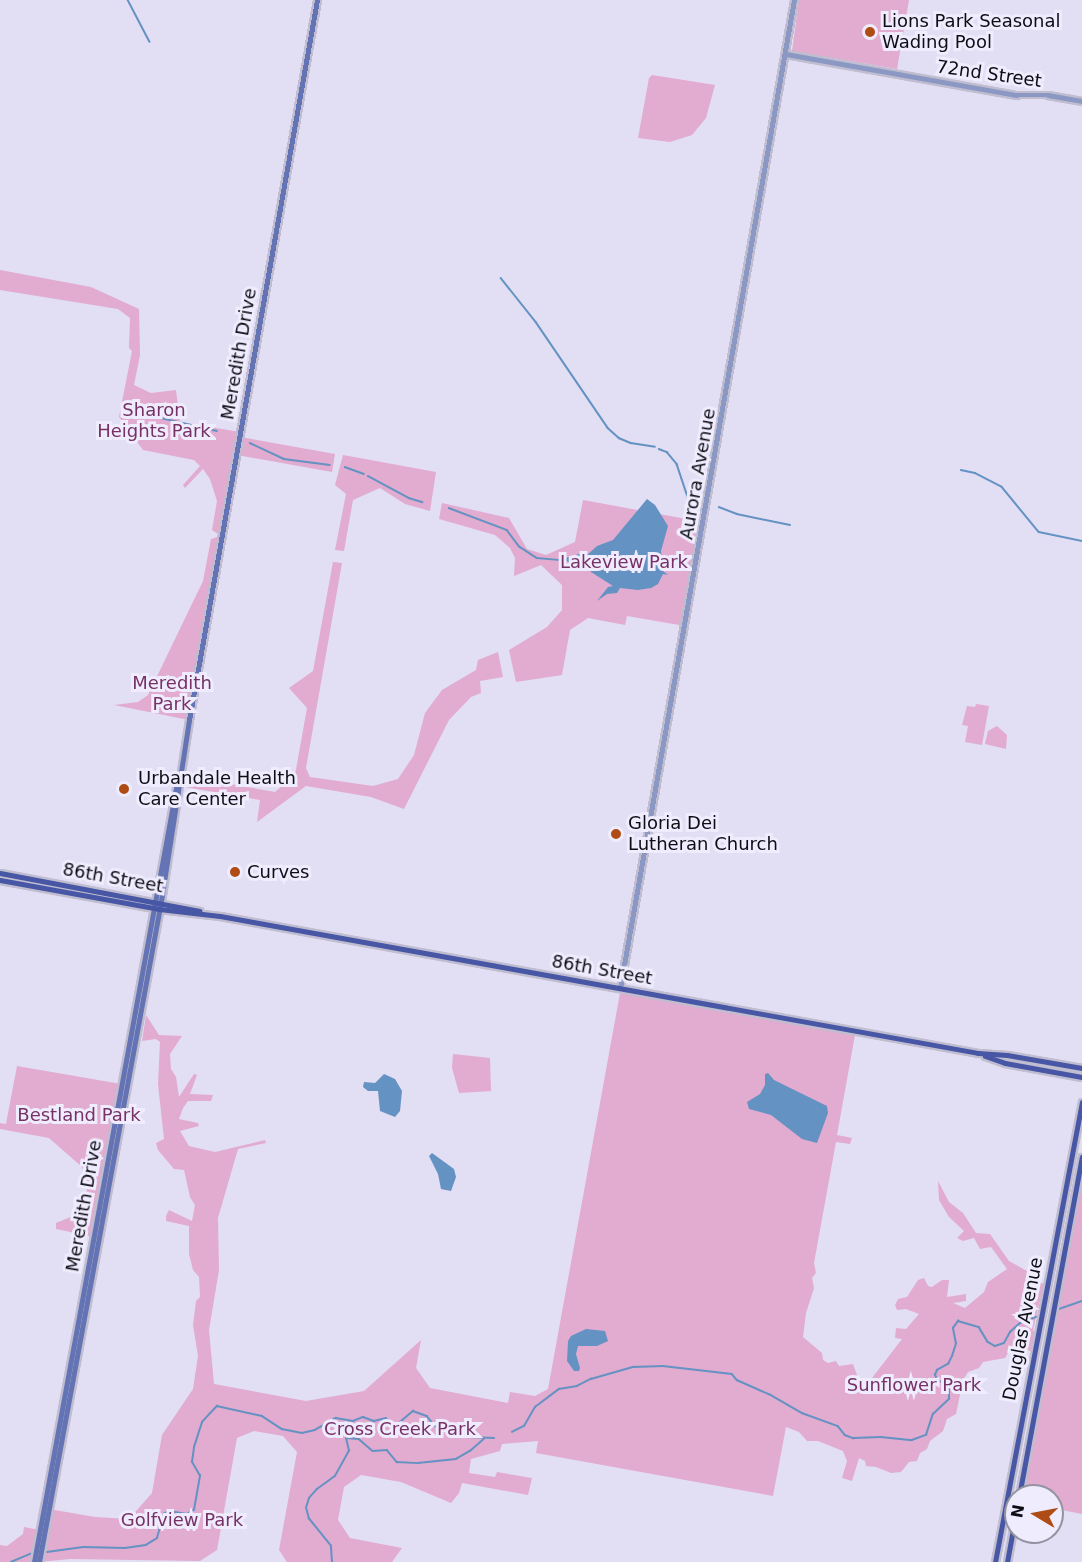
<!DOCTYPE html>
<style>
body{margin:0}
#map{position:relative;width:1082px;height:1562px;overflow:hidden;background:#e2def4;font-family:"DejaVu Sans",sans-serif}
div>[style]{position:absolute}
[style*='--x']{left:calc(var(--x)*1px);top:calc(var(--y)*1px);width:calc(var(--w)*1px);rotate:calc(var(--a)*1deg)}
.green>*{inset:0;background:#e2abd0}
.water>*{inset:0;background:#6492c2}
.stream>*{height:1.5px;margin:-0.75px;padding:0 0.75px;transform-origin:0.75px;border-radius:0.75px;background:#6492c2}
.roads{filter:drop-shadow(2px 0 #c0bdd0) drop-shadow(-2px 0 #c0bdd0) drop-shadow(0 2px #c0bdd0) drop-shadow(0 -2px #c0bdd0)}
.tertiary>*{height:4.5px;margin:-2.25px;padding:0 2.25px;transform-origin:2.25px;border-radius:2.25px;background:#8b98c4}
.secondary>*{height:5px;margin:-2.5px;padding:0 2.5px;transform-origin:2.5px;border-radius:2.5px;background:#6373b3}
.primary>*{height:5px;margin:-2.5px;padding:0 2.5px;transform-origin:2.5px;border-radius:2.5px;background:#4857a5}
.dots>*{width:16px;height:16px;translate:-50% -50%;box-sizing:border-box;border:3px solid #efecfe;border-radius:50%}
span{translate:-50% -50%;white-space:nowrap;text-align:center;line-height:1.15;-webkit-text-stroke:6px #efecfe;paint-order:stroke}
.poi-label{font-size:18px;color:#0e0d14}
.left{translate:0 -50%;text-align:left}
.street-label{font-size:18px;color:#0e0d14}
.park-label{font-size:18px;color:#773165}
.north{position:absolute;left:1004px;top:1484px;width:60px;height:60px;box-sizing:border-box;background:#efecfe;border:2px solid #9593a0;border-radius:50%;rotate:280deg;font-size:16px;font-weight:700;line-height:24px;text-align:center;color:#0e0d14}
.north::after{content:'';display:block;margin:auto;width:21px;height:27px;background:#af4b15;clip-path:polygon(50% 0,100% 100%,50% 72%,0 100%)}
</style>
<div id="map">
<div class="green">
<div style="clip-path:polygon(799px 0,909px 0,897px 69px,792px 51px)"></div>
<div style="clip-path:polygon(652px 75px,715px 85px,706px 118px,692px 135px,670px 142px,638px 138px,649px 78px)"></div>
<div style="clip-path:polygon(0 270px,91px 287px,139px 309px,140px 355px,134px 385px,151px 393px,176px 390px,180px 422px,240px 432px,240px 437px,335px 454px,332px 472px,237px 455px,189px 720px,114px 705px,138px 702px,148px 695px,203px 581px,211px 539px,221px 536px,212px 530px,217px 501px,210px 479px,203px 469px,185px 488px,183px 485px,200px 466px,194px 460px,143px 450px,119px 417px,132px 351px,129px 348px,130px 318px,118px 309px,0 290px)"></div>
<div style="clip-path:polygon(343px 455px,436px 472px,430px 511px,405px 504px,380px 488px,353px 500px,344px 551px,335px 550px,346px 494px,335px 485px)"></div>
<div style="clip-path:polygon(583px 500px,703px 522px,685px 626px,627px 616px,625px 625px,588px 618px,570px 630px,562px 675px,516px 682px,509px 650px,547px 627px,562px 610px,562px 585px,541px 565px,514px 576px,515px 558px,510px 548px,495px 535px,439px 519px,442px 503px,509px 518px,527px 549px,546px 555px,575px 542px)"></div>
<div style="clip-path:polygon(333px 562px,342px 563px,306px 768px,310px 777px,373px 786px,398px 779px,414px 755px,425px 713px,442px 690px,476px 670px,478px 660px,498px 652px,503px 677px,480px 681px,481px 693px,471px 697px,449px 720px,404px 809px,371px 797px,306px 786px,257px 822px,260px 800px,179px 786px,181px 775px,275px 792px,295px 775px,307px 708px,289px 688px,313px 671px)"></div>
<div style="clip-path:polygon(976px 704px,989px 706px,982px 745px,965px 742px,968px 726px,962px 725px,967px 706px,975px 707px)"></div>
<div style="clip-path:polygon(997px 726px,1007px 735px,1006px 749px,985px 744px,988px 731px)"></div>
<div style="clip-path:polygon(620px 993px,855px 1035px,837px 1135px,852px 1138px,850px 1144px,836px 1142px,814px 1263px,816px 1273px,812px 1278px,814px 1288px,806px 1313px,803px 1337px,822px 1353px,823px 1360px,828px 1363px,836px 1361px,839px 1366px,853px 1364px,857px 1375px,857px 1387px,862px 1391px,902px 1339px,895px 1338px,896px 1328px,906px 1329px,919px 1314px,906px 1309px,897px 1310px,895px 1305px,898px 1299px,907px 1297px,918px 1280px,924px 1278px,928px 1286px,932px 1287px,942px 1280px,949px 1280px,947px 1297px,966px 1294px,966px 1301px,953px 1303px,965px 1308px,984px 1292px,988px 1282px,1007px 1269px,991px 1247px,980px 1249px,974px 1238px,963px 1241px,957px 1238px,964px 1231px,949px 1217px,939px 1200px,938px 1181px,949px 1202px,963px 1213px,976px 1233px,990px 1234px,1009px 1261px,1027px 1271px,1032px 1280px,1044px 1284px,1033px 1330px,1035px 1334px,1032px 1351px,1016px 1349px,1009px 1351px,1005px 1358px,983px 1362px,979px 1368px,968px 1372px,963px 1380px,956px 1414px,947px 1419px,943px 1431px,930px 1441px,927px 1449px,920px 1453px,917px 1461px,909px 1462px,901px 1472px,891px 1473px,876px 1467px,866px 1466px,865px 1461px,859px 1458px,852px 1481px,842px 1478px,847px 1461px,843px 1451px,818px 1441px,807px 1441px,799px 1432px,786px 1427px,773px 1496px,536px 1453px,538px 1441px,502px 1444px,500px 1451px,471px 1459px,469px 1473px,495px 1477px,497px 1472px,532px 1478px,528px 1495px,462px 1483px,459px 1493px,451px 1503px,401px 1482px,361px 1475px,344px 1487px,338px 1520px,350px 1538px,402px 1548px,392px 1562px,287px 1562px,279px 1550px,297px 1452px,283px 1436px,254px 1431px,237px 1438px,217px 1550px,200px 1561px,70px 1559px,39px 1562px,49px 1509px,95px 1517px,129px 1519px,152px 1493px,162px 1435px,193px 1389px,198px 1356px,193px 1325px,196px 1301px,200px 1297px,199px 1277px,193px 1270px,189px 1254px,189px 1226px,166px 1221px,166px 1216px,169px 1210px,192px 1221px,195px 1205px,190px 1197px,184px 1170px,174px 1169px,158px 1150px,156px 1143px,164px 1139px,158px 1084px,160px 1042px,156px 1039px,142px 1041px,146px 1015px,159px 1035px,182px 1036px,170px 1054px,171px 1069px,176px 1077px,179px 1097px,194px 1074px,197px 1075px,190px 1094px,213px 1095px,211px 1101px,188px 1101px,183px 1108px,179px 1119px,198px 1123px,199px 1126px,180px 1131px,189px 1146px,215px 1152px,265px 1140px,266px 1143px,238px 1149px,218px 1218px,219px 1270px,209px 1330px,214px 1384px,306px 1401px,364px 1391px,421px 1340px,416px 1368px,430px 1388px,508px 1403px,510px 1392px,535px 1396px,548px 1389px)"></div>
<div style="clip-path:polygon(453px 1054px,490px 1058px,491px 1091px,459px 1093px,452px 1068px)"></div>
<div style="clip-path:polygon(17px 1066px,121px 1084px,94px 1237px,56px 1229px,56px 1223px,83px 1212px,88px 1184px,82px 1167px,49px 1138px,0 1129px,0 1123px,6px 1124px)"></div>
<div style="clip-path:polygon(1082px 1168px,1082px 1514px,1052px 1508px,1052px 1496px,1022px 1496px,1075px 1216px)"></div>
<div style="clip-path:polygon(24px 1527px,40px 1530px,34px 1562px,0 1562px,0 1545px,7px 1546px,23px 1534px)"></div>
</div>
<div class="water">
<div style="clip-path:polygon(647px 499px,655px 505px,668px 526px,661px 551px,663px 571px,668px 575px,663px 574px,658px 584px,651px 588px,638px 590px,620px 588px,617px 593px,607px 594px,597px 601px,608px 587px,613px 586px,591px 572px,587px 566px,583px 569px,562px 559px,579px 554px,586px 556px,597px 546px,613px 540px)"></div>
<div style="clip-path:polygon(768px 1073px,774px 1080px,827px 1106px,828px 1113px,817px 1143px,802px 1139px,771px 1115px,749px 1109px,747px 1102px,760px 1094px,765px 1085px,765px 1074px)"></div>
<div style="clip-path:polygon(384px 1074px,395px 1079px,402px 1091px,400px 1111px,395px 1117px,380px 1111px,378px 1091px,368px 1091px,363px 1087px,364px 1082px,375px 1083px)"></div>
<div style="clip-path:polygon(432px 1153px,454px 1169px,456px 1177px,451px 1191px,441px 1189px,438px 1174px,429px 1156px)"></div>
<div style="clip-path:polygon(586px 1329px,605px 1331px,608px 1341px,597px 1346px,578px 1346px,576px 1354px,580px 1368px,579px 1371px,574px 1371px,567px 1361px,568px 1341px,571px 1336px)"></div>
</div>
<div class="stream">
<div style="--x:128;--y:0;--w:47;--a:62.4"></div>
<div style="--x:501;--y:278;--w:56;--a:51.5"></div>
<div style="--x:536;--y:322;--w:128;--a:55.8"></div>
<div style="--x:608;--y:428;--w:15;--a:42"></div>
<div style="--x:619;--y:438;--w:13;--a:23"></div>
<div style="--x:631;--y:443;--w:24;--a:9"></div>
<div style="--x:131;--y:411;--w:88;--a:13.1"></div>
<div style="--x:250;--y:443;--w:38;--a:25"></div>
<div style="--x:284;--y:459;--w:46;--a:7.4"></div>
<div style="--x:659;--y:449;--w:9;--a:21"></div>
<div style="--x:667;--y:452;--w:16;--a:50"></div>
<div style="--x:677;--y:464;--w:41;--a:71.6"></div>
<div style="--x:345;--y:467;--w:20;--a:20"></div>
<div style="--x:961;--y:470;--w:14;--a:12"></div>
<div style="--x:975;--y:473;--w:30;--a:27"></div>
<div style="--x:1002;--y:487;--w:58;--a:50.6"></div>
<div style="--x:1039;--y:532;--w:44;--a:11.8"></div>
<div style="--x:368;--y:476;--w:47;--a:28.2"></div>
<div style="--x:409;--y:498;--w:14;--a:17"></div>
<div style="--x:719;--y:507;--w:19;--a:21"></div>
<div style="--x:737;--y:514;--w:54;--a:11.7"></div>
<div style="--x:449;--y:508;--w:62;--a:20.8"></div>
<div style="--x:507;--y:530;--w:21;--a:53"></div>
<div style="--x:520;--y:547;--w:20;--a:33"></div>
<div style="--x:537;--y:558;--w:21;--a:5"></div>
<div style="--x:1059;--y:1309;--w:24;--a:-19"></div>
<div style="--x:512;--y:1432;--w:13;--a:-27"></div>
<div style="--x:524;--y:1426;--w:22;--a:-60"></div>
<div style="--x:535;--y:1407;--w:30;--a:-37"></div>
<div style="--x:559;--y:1389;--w:18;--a:-9"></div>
<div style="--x:577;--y:1386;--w:16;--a:-27"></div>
<div style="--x:591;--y:1379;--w:44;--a:-15.9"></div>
<div style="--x:633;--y:1367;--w:30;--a:-2"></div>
<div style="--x:663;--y:1366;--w:69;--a:6.6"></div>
<div style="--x:732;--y:1374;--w:8;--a:50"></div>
<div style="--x:737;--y:1380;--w:35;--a:24"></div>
<div style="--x:769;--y:1394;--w:38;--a:30"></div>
<div style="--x:802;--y:1413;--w:38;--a:20"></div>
<div style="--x:838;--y:1426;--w:11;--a:52"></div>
<div style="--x:845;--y:1435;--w:9;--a:21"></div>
<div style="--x:853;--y:1438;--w:28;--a:-2"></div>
<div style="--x:881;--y:1437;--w:31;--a:6"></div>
<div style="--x:912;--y:1440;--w:15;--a:-20"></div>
<div style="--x:926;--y:1435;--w:22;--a:-72"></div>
<div style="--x:933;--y:1414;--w:22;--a:-43"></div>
<div style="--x:949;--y:1399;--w:12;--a:-90"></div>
<div style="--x:949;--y:1387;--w:6;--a:-129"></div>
<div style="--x:945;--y:1382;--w:7;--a:180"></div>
<div style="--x:938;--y:1382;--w:8;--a:-113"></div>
<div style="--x:935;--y:1375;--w:5;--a:-68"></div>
<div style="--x:937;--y:1370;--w:13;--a:-29"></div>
<div style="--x:948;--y:1364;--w:9;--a:-63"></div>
<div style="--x:952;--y:1356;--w:13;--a:-72"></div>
<div style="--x:956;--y:1344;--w:16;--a:-101"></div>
<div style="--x:953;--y:1328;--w:9;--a:-54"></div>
<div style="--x:958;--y:1321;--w:22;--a:16"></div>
<div style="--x:979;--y:1327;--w:17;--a:59"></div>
<div style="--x:988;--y:1342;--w:8;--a:30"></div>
<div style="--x:995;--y:1346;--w:9;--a:-18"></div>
<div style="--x:1004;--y:1343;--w:13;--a:-61"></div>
<div style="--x:1010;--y:1332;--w:13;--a:-42"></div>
<div style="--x:1020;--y:1323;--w:17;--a:-21"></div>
<div style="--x:47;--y:1552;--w:36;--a:-8"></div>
<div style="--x:83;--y:1547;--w:42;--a:1.4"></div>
<div style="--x:125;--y:1548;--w:21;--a:-8"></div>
<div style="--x:146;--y:1545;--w:13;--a:-32"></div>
<div style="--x:157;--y:1538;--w:25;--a:-74"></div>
<div style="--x:164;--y:1514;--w:6;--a:-31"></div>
<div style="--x:169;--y:1511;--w:18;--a:9"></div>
<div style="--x:187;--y:1514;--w:8;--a:-30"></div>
<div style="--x:194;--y:1510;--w:35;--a:-80"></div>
<div style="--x:200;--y:1476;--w:16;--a:-120"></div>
<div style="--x:192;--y:1462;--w:15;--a:-82"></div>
<div style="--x:194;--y:1447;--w:26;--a:-72"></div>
<div style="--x:202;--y:1422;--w:22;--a:-47"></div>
<div style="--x:217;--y:1406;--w:46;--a:12.5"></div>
<div style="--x:262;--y:1416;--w:24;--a:33"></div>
<div style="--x:282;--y:1429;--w:20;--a:11"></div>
<div style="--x:302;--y:1433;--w:13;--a:-13"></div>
<div style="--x:315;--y:1430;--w:24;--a:-30"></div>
<div style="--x:336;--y:1418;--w:17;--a:10"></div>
<div style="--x:353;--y:1421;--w:11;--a:-22"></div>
<div style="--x:363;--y:1417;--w:12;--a:20"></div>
<div style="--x:374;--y:1421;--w:12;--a:-14"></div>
<div style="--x:386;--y:1418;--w:12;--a:48"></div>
<div style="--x:394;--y:1427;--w:25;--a:-40"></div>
<div style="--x:413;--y:1411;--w:15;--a:20"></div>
<div style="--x:427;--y:1416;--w:13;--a:51"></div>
<div style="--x:435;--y:1426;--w:17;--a:7"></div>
<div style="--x:452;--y:1428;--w:19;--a:28"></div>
<div style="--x:469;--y:1437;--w:25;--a:2"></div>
<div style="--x:11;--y:1562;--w:21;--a:-23"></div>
<div style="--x:332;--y:1562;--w:16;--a:-94"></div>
<div style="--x:331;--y:1546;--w:35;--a:-129"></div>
<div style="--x:309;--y:1519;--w:11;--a:-105"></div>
<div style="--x:306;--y:1508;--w:10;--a:-73"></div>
<div style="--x:309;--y:1498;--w:12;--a:-48"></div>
<div style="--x:317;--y:1489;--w:22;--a:-36"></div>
<div style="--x:335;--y:1476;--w:29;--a:-61"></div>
<div style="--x:349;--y:1451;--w:13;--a:-103"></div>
<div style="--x:346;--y:1438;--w:13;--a:4"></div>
<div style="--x:359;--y:1439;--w:18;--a:41"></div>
<div style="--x:373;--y:1451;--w:14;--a:-4"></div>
<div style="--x:387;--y:1450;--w:16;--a:50"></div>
<div style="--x:397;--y:1462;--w:21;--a:3"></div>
<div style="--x:418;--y:1463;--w:38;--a:-6"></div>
<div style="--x:456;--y:1459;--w:16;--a:-30"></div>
<div style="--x:470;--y:1451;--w:18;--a:-41"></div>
</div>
<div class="roads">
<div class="tertiary">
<div style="--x:786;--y:54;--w:234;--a:10.1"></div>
<div style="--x:1016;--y:95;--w:32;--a:0"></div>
<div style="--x:1048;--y:95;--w:35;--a:10"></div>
<div style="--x:620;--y:988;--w:1003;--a:-80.01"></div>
</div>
<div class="secondary">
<div style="--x:34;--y:1562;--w:792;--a:-79.6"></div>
<div style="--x:39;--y:1562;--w:672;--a:-79.54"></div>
<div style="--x:161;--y:901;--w:183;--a:-81.2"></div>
<div style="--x:189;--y:720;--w:731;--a:-79.92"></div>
</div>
<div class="primary">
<div style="--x:0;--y:873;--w:203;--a:10.8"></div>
<div style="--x:0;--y:880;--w:162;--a:10.3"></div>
<div style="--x:159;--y:909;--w:61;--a:6.5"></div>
<div style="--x:220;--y:916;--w:770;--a:10.24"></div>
<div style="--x:978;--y:1053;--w:29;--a:4"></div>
<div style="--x:1007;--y:1055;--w:76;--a:9.8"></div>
<div style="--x:985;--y:1056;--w:21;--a:19"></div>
<div style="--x:1005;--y:1063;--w:78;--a:10.3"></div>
<div style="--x:1019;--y:1496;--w:345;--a:-79.5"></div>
<div style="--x:995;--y:1562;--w:468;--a:-79.3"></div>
<div style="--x:1007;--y:1562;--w:50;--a:-79.6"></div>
</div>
</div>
<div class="dots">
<div style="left:870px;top:32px;background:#af4b15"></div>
<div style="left:124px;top:789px;background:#af4b15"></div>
<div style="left:616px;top:834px;background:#af4b15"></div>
<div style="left:235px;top:872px;background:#af4b15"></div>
</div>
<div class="poi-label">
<span class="left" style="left:882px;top:32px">Lions Park Seasonal<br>Wading Pool</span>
<span class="left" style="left:138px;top:789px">Urbandale Health<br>Care Center</span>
<span class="left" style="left:628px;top:834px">Gloria Dei<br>Lutheran Church</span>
<span class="left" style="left:247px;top:872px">Curves</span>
</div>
<div class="street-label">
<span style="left:989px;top:74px;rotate:8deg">72nd Street</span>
<span style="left:239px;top:354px;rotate:-80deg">Meredith Drive</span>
<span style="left:698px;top:474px;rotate:-80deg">Aurora Avenue</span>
<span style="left:113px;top:878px;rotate:10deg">86th Street</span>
<span style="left:602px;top:970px;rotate:10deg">86th Street</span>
<span style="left:84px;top:1206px;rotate:-80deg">Meredith Drive</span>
<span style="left:1023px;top:1329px;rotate:-79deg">Douglas Avenue</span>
</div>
<div class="park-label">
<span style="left:154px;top:421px">Sharon<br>Heights Park</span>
<span style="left:624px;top:562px">Lakeview Park</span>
<span style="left:172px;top:694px">Meredith<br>Park</span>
<span style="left:79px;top:1115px">Bestland Park</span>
<span style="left:914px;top:1385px">Sunflower Park</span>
<span style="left:400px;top:1429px">Cross Creek Park</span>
<span style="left:182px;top:1520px">Golfview Park</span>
</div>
<div class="north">N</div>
</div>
